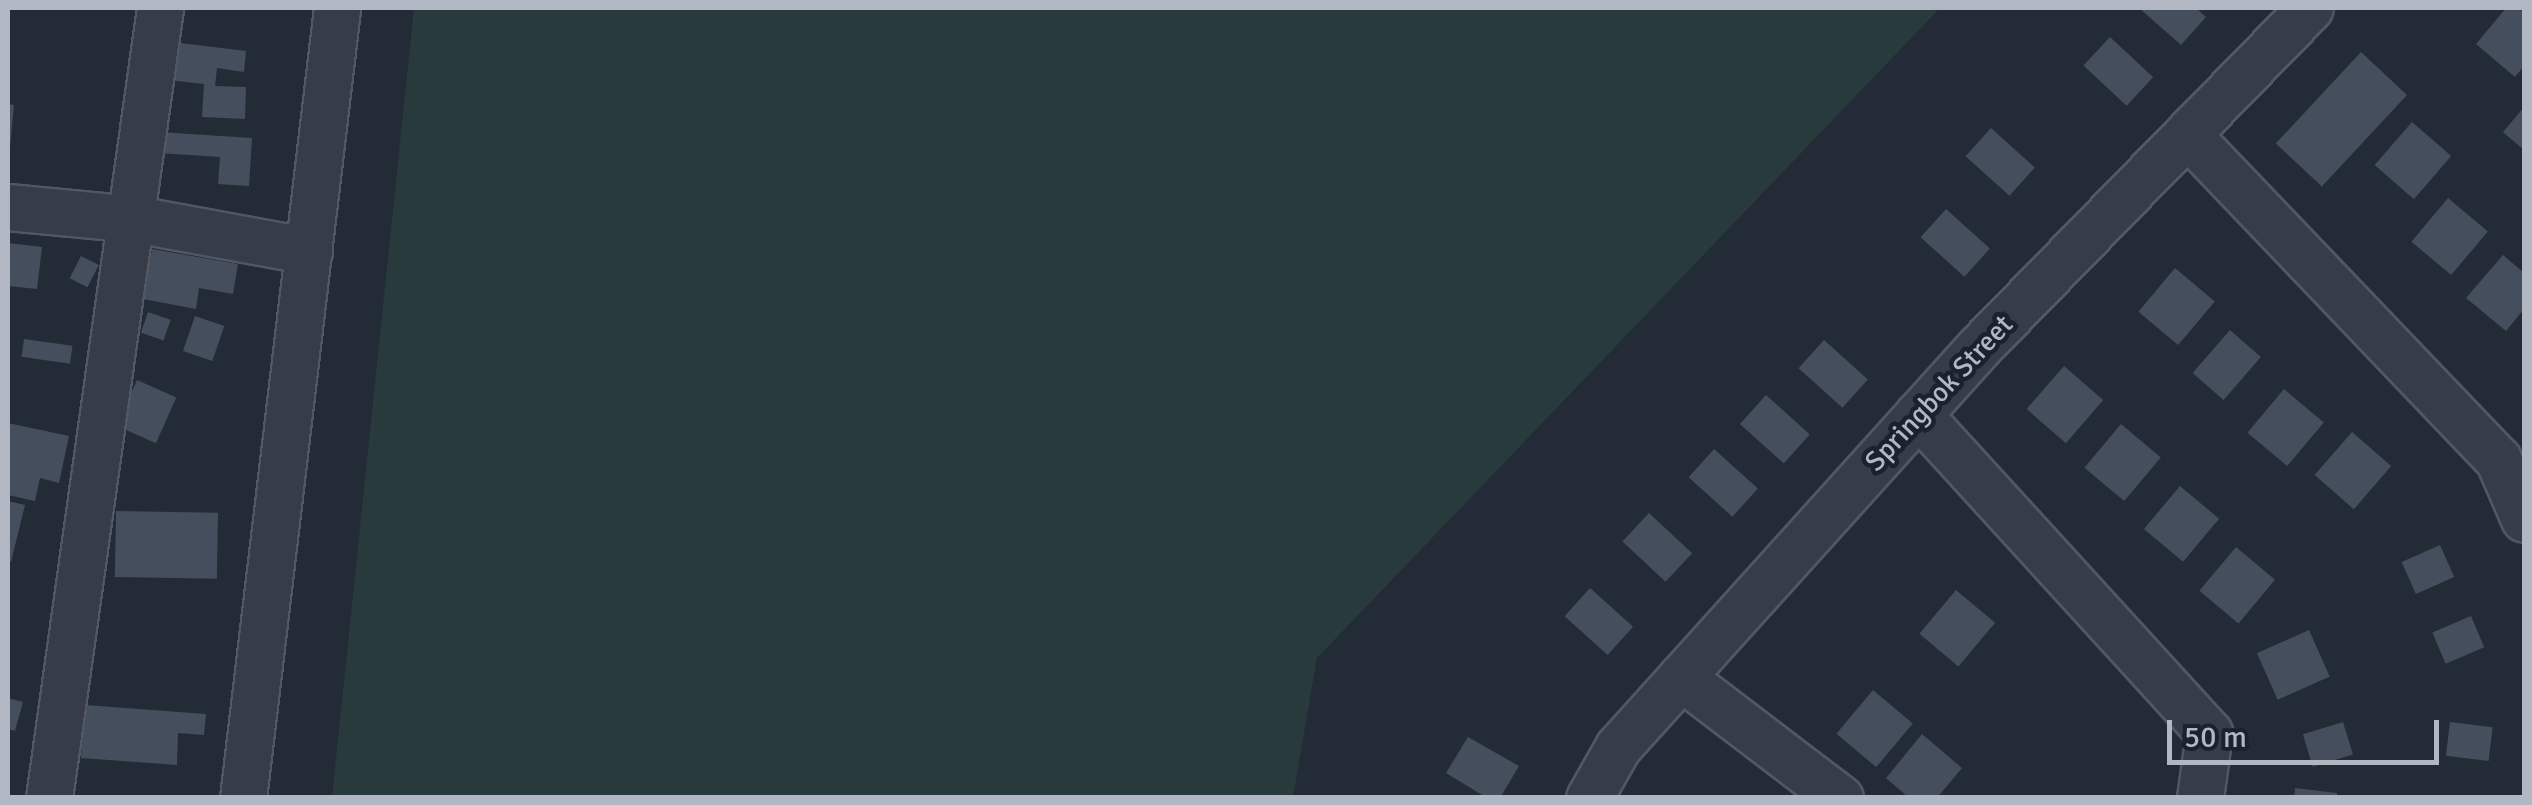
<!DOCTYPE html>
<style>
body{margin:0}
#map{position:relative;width:2532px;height:805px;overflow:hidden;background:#232b37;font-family:Signika,sans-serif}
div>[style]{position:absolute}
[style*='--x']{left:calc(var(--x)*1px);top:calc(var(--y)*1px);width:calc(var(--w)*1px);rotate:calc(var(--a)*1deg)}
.green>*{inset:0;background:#283a3b}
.building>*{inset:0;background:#444e5c;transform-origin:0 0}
.roads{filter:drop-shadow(2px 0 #515863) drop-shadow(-2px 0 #515863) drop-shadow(0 2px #515863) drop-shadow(0 -2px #515863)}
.minor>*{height:45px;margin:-22.5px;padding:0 22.5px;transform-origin:22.5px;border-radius:22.5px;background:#363d48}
span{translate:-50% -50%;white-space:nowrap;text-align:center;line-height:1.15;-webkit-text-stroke:9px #1c222d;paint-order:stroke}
.street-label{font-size:28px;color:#b1b8c4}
.frame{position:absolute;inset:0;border:10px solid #b1b8c4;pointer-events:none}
.scale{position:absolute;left:2167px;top:720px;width:272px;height:45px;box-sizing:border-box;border:5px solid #b1b8c4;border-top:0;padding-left:12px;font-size:30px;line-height:35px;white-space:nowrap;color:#b1b8c4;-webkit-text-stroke:8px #1c222d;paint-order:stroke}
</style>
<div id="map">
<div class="green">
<div style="clip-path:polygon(414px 8px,1940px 8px,1317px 658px,1293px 797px,332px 797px)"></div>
</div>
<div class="building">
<div style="clip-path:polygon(2139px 8px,2196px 8px,2206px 17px,2181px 45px)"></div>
<div style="clip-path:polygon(2506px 8px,2524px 11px,2524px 66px,2515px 77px,2476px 44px)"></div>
<div style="left:2110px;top:37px;width:59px;height:39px;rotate:43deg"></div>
<div style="clip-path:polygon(172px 42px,246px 51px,244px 72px,217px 68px,215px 86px,246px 87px,245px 119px,202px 117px,204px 84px,168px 80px)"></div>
<div style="left:2361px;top:52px;width:63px;height:125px;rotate:43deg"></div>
<div style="clip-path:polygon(8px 104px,14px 105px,10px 148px,8px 147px)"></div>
<div style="clip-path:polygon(2524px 107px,2524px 150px,2503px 132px)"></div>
<div style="left:2412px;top:122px;width:52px;height:57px;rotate:41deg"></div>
<div style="left:1991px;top:128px;width:59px;height:38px;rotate:42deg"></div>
<div style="clip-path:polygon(159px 132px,252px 138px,249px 186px,218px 184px,220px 157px,158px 153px)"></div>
<div style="left:2448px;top:198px;width:52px;height:57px;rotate:40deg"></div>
<div style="left:1946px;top:209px;width:59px;height:38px;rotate:42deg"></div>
<div style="clip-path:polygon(8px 243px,42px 247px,37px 289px,8px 286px)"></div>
<div style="clip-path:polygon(152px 249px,238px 264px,233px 294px,199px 288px,196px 309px,143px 299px)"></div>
<div style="clip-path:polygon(2503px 255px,2524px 273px,2524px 309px,2506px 331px,2466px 298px)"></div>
<div style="left:81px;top:256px;width:20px;height:25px;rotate:27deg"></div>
<div style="left:2175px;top:268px;width:52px;height:57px;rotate:40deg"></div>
<div style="left:148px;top:312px;width:24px;height:22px;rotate:19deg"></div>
<div style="left:195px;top:316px;width:31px;height:37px;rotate:19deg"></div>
<div style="left:2230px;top:330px;width:41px;height:57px;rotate:41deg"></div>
<div style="left:24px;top:339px;width:49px;height:18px;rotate:8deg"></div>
<div style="left:1824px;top:340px;width:59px;height:38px;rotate:42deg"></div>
<div style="left:2064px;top:366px;width:52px;height:57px;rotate:41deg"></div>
<div style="left:137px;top:380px;width:43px;height:50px;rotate:24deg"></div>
<div style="left:2284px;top:389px;width:52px;height:57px;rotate:40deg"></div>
<div style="left:1766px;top:395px;width:59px;height:39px;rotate:42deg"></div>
<div style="clip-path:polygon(8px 423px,69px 436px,59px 483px,40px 478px,35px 501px,8px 495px)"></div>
<div style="left:2121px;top:424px;width:52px;height:57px;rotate:40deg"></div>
<div style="left:2352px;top:432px;width:52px;height:57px;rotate:41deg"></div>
<div style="left:1714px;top:449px;width:59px;height:38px;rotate:42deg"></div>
<div style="left:2180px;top:486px;width:51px;height:56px;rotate:40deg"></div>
<div style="clip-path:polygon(8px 501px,25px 505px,11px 562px,8px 561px)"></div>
<div style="left:116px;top:511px;width:102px;height:66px;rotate:1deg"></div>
<div style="left:1649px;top:513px;width:59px;height:39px;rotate:43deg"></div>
<div style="left:2440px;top:545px;width:35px;height:42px;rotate:66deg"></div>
<div style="left:2236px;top:547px;width:51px;height:57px;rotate:40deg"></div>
<div style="left:1590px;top:588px;width:58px;height:38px;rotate:42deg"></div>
<div style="left:1956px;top:590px;width:51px;height:57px;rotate:40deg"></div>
<div style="left:2471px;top:616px;width:34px;height:42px;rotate:67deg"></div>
<div style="left:2309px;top:630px;width:51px;height:57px;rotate:66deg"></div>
<div style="left:1873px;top:690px;width:52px;height:57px;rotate:40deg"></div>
<div style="clip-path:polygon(8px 698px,23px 702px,15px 731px,8px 729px)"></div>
<div style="clip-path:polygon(85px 705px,206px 714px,204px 735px,178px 733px,177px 765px,81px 758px)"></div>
<div style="left:2343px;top:722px;width:34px;height:42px;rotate:73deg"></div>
<div style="left:2450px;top:722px;width:43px;height:34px;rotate:7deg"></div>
<div style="clip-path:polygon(1922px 734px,1962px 768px,1937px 798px,1909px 798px,1886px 778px)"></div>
<div style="clip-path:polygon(1468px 737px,1519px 766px,1500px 798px,1487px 798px,1446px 773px)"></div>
<div style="clip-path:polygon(2295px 788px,2337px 793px,2337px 798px,2294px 798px)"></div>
</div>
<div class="roads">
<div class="minor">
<div style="--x:2187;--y:134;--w:450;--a:46.3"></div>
<div style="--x:2498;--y:459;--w:65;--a:66.6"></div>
<div style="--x:8;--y:207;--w:128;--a:5.4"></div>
<div style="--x:135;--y:219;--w:177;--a:10.4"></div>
<div style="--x:1918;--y:414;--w:432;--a:47.6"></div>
<div style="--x:2209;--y:733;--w:66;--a:97.9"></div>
<div style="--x:1681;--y:677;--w:200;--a:37.3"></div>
<div style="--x:49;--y:798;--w:798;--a:-82"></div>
<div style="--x:243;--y:798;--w:796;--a:-83.21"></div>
<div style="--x:1589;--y:798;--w:59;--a:-60.4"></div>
<div style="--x:1618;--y:747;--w:540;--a:-47.93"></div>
<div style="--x:1980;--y:346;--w:472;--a:-45.7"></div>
</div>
</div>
<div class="street-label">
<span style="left:1939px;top:393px;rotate:-47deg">Springbok Street</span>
</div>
<div class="frame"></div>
<div class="scale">50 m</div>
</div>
